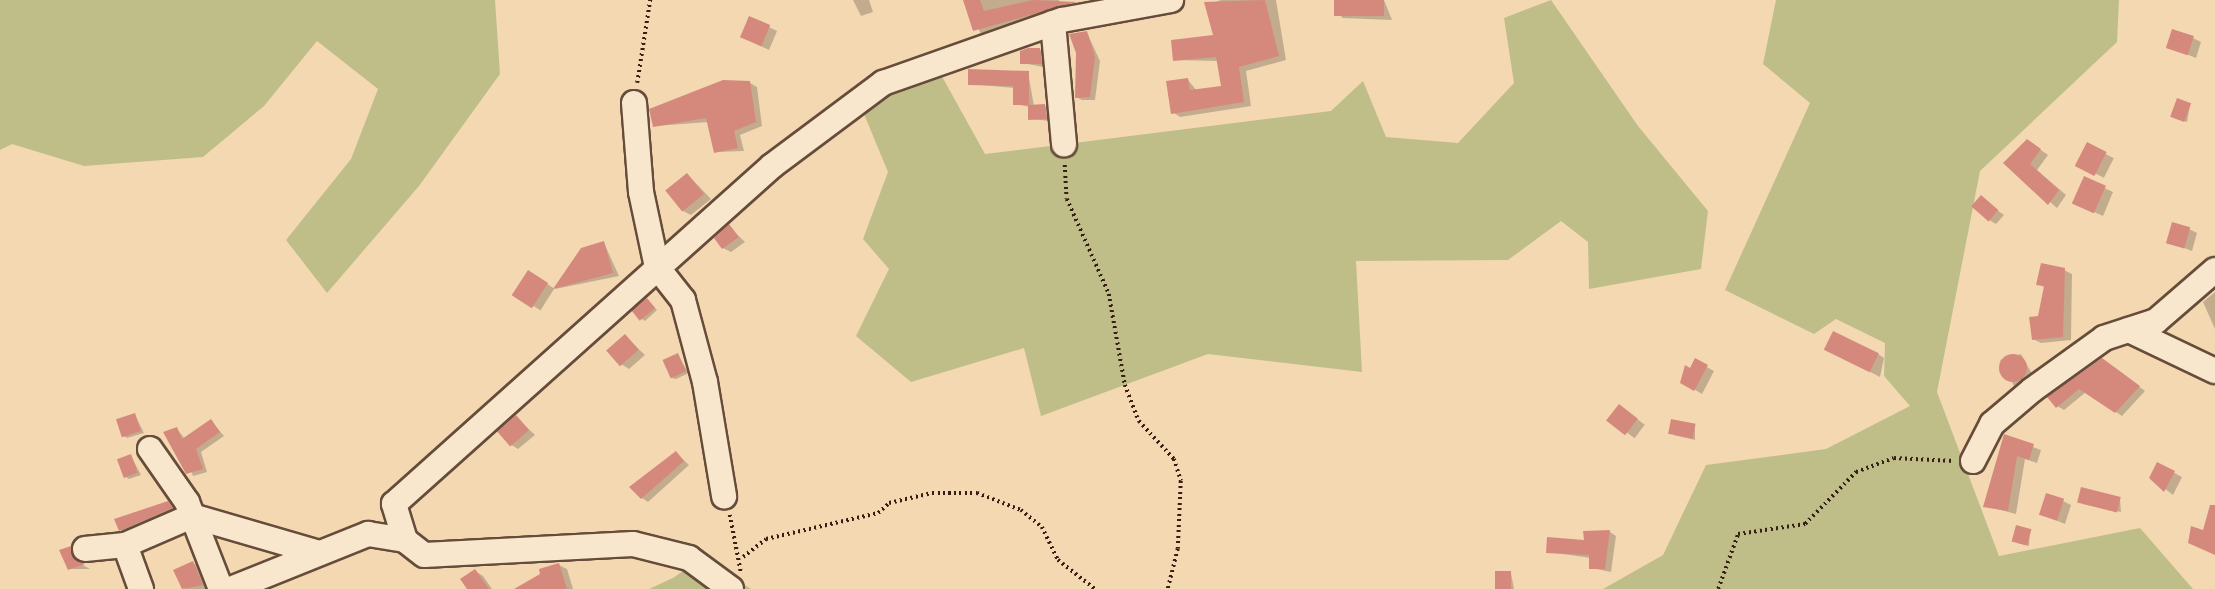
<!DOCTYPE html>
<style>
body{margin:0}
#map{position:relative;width:2215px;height:589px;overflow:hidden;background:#f4d8b2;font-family:"Sorts Mill Goudy",serif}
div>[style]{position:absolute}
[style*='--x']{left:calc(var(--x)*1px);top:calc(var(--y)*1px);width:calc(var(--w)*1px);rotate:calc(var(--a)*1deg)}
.green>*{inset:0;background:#bfbe89}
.shadow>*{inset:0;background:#0003;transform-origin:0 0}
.building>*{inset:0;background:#d5897d;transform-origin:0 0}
.round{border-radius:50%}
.path>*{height:3.5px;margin-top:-1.75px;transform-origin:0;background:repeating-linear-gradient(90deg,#371e12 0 2px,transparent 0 5.5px)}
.roads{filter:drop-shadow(2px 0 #664c3a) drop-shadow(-2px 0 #664c3a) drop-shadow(0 2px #664c3a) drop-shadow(0 -2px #664c3a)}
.minor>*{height:24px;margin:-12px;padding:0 12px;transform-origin:12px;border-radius:12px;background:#f8e6cd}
span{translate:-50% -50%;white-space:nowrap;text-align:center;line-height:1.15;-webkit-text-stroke:6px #f8e6cd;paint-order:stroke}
</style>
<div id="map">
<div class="green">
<div style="clip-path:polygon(0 0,495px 0,500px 74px,419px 186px,327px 293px,286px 240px,351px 159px,378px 89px,317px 41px,264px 106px,203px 157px,84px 166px,12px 144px,0 150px)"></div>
<div style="clip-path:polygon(1551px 0,1638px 126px,1708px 211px,1701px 269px,1589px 289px,1588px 242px,1561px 221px,1508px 260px,1356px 261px,1362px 372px,1208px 354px,1041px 416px,1024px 348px,911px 382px,856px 336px,889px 269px,863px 239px,888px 172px,864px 114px,934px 62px,985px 154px,1331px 111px,1363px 81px,1386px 137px,1458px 143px,1514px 83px,1504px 18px)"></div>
<div style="clip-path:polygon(1776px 0,2119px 0,2117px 42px,1980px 171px,1937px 392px,1999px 556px,2140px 528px,2193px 589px,1603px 589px,1663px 555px,1706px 465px,1826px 449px,1910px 406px,1884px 376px,1885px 343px,1836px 319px,1814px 334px,1725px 290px,1810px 103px,1763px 64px)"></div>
<div style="clip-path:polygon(703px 557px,751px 589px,649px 589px,673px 578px)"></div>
</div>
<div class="shadow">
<div style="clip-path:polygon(853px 0,869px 0,873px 12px,861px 16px)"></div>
<div style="clip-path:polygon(965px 0,1059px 0,1062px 10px,981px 34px)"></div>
<div style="clip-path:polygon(1221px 0,1276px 0,1286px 60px,1246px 71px,1251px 106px,1180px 117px,1173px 112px,1188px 80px,1197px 91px,1223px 87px,1219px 61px,1175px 60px,1215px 37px,1207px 5px)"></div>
<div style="clip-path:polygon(1336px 0,1384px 0,1392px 20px,1342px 18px)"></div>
<div style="clip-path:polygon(750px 18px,777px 31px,769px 50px,750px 41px)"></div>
<div style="clip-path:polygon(1088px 35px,1100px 61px,1095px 100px,1082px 100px,1076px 97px)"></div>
<div style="clip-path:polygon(2193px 38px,2201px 42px,2196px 58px,2168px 47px)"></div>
<div style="clip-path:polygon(1040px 50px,1048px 54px,1049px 68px,1022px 63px)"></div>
<div style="clip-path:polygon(1028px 72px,1034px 106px,1050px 108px,1051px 121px,1030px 119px,1030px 107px,1015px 104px,1014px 88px,970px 84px)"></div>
<div style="clip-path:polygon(750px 83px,757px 87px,762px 126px,740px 135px,744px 151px,715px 152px,709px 122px,655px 126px)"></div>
<div style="clip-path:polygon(2190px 105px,2187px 122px,2175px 118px)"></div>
<div style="left:2088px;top:145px;width:29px;height:22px;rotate:27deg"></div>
<div style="clip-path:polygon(2035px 146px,2048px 155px,2037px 170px,2066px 195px,2057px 208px,2005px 163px)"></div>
<div style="clip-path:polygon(688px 175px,711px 199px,691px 215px,683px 211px)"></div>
<div style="clip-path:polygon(2085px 179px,2113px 192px,2103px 216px,2083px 207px)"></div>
<div style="clip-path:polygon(1981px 198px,2004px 215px,1996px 224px,1989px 220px)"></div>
<div style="clip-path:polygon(729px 227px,745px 242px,731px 252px,723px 248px)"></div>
<div style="clip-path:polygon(2189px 229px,2197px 233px,2192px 251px,2168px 242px)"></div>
<div style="clip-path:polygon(604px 243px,619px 276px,555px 289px,582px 249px)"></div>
<div style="clip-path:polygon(2064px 270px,2072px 274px,2071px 340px,2041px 343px,2033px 339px,2046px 288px,2038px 284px)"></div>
<div style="left:528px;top:272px;width:31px;height:26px;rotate:32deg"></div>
<div style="clip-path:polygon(2215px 292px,2215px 329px,2203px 302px)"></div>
<div style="clip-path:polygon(647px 300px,657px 310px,645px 321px,642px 319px)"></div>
<div style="clip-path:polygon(625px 336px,645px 355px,629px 369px,621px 364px)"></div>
<div style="clip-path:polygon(1826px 349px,1878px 354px,1884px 358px,1880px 377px)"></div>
<div style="clip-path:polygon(2021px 354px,2035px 379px,2014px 386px,2000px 360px)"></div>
<div style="clip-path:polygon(677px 355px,689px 373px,676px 379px,672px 378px)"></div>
<div style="clip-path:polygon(1696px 361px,1714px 371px,1702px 394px,1682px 382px)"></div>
<div style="clip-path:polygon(2109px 364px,2145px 391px,2122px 416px,2086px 392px,2064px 410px,2057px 406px)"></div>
<div style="left:1620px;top:406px;width:31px;height:17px;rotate:37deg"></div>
<div style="clip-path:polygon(135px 415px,144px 433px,127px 438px,124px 436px)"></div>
<div style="clip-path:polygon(211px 421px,224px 436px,201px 452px,207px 472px,193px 476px,177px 429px,185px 439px)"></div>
<div style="clip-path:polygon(522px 423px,535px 435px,518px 449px,510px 444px)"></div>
<div style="clip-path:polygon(1695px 426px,1695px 440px,1673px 435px)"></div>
<div style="clip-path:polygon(2005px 437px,2041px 450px,2037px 463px,2025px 459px,2016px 514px,1985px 506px)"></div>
<div style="clip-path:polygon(676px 453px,689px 465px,648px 502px,642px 498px,632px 487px)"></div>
<div style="clip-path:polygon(131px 456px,141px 475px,129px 479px,126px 477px)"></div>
<div style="clip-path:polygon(2158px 464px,2182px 477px,2173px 495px,2151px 478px)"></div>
<div style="clip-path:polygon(2120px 499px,2121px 512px,2083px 504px)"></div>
<div style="clip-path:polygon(2063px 501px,2071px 505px,2065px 524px,2041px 514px)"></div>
<div style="clip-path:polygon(168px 503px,178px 512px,126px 533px,120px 529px)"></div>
<div style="clip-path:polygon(2030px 531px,2029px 546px,2017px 543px)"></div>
<div style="clip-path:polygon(1610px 532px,1616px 536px,1611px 572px,1591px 568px,1591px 558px,1548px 552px,1585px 542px,1585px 533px)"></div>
<div style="clip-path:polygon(71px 547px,81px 564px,90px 569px,69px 569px)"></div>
<div style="clip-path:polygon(193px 563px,201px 567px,211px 589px,185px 589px,176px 571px)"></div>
<div style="clip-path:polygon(559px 565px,567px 569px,573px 589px,547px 589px)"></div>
<div style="clip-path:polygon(475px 571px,483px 576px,492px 589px,469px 589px)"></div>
<div style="clip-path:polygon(1511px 573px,1514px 589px,1496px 589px)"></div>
</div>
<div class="building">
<div style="clip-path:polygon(963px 0,980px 0,984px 11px,1033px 0,1077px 2px,973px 31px)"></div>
<div style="clip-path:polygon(1265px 0,1279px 56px,1239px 67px,1244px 102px,1171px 114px,1166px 81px,1188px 78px,1190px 90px,1221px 86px,1216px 57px,1173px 61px,1171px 40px,1213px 35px,1204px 2px)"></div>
<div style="left:1334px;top:0;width:50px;height:16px"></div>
<div style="left:749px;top:16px;width:23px;height:23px;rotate:23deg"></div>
<div style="left:2172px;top:29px;width:23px;height:20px;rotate:18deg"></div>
<div style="clip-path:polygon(1087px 31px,1095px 57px,1090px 97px,1075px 98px,1076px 53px,1069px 34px)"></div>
<div style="clip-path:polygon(1028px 48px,1040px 48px,1042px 64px,1020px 64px,1020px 51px)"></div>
<div style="clip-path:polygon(968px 69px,1029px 71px,1029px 105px,1045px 104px,1047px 119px,1028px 120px,1028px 105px,1013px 105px,1013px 86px,968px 85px)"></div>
<div style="clip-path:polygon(723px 80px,750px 81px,756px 122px,734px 131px,738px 148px,714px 153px,706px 118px,653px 127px,649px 109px)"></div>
<div style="left:2177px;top:98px;width:15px;height:20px;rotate:20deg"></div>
<div style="clip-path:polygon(2027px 139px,2041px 149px,2030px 164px,2059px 190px,2048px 205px,2003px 163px)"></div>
<div style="left:2087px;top:142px;width:22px;height:27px;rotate:27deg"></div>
<div style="left:687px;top:173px;width:27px;height:28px;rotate:51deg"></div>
<div style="left:2084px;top:176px;width:24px;height:30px;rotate:24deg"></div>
<div style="left:1981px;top:195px;width:23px;height:15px;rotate:41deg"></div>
<div style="left:2172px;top:222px;width:19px;height:22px;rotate:16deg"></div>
<div style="clip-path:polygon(729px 224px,739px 237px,722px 249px,714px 238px)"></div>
<div style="clip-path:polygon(604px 241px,613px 273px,553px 289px,581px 248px)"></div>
<div style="clip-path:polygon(2041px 263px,2065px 268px,2063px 337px,2032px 340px,2029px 317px,2038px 316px,2044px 286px,2036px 285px)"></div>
<div style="left:528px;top:270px;width:24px;height:30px;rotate:33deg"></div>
<div style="left:647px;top:298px;width:13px;height:20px;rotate:51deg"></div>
<div style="left:1833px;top:331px;width:51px;height:21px;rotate:26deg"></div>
<div style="left:625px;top:334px;width:21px;height:25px;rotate:49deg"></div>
<div style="left:678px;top:353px;width:20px;height:17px;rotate:66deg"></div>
<div class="round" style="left:1999px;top:354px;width:28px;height:28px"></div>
<div style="clip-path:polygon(1695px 358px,1708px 365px,1694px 391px,1680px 383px,1685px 365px,1690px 368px)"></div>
<div style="clip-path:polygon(2102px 358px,2140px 386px,2115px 413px,2079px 389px,2056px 408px,2047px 397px)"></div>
<div style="left:1619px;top:404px;width:24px;height:21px;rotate:38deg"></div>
<div style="left:135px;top:413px;width:19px;height:20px;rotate:72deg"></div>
<div style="left:516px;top:415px;width:20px;height:25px;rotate:49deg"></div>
<div style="clip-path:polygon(211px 419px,220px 432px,196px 449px,203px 469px,186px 474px,163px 432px,177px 427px,182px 439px)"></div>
<div style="left:1671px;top:419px;width:25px;height:15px;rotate:11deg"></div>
<div style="clip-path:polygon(2004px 434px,2034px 444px,2029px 460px,2017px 456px,2008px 511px,1983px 507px)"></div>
<div style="clip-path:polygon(676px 451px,684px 461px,641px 499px,629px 487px)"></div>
<div style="left:131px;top:454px;width:20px;height:15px;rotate:70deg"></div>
<div style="clip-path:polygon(2157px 462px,2175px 471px,2164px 492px,2149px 478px)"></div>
<div style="left:2081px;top:487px;width:41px;height:16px;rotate:14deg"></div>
<div style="left:2046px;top:493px;width:19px;height:23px;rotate:18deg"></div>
<div style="clip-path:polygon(168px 501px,173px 508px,119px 531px,114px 519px)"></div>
<div style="clip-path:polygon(2210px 505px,2215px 505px,2215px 555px,2188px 543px,2191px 526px,2203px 530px)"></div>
<div style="left:2016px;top:525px;width:16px;height:17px;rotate:15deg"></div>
<div style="clip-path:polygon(1610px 530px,1605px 569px,1589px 569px,1589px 555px,1546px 553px,1547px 537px,1584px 540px,1583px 531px)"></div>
<div style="clip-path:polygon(71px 546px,73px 558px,85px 564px,68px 570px,59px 550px)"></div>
<div style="clip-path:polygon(193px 561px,203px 585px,182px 589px,173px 570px)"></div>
<div style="clip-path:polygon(559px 563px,567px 589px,514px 589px,540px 574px,539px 569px)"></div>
<div style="clip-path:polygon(475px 569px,489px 589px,467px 589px,460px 579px)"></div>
<div style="left:1495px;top:571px;width:16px;height:18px"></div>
</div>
<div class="path">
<div style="--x:637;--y:83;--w:84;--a:-81.1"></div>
<div style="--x:1065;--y:165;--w:34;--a:87"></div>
<div style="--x:1067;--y:199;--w:104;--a:66.1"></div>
<div style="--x:1109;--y:294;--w:92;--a:80"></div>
<div style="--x:1125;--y:385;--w:39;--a:69"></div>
<div style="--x:1139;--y:421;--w:52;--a:47.4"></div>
<div style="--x:1174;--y:459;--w:23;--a:72"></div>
<div style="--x:1181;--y:481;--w:68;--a:92.5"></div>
<div style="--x:1178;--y:549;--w:41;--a:104"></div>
<div style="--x:730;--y:515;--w:58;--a:79.1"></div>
<div style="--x:743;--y:557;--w:29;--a:-38"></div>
<div style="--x:766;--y:539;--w:115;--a:-13.1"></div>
<div style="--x:878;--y:513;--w:15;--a:-42"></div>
<div style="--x:889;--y:503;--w:44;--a:-13.1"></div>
<div style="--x:932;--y:493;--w:45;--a:0"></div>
<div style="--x:977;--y:493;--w:47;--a:21.1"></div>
<div style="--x:1021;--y:510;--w:27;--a:39"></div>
<div style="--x:1042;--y:527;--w:37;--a:64"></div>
<div style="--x:1058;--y:560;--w:47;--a:38.1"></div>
<div style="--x:1718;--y:589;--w:59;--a:-70"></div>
<div style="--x:1738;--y:534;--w:68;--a:-8.5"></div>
<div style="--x:1805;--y:524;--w:73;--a:-45.6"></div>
<div style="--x:1856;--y:472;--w:40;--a:-20.2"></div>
<div style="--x:1894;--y:458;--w:60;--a:2.9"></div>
</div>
<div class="roads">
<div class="minor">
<div style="--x:1053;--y:23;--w:122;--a:84.8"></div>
<div style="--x:634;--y:103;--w:89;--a:85.5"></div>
<div style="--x:641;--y:192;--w:77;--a:78"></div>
<div style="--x:657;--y:267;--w:42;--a:51.8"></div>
<div style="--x:683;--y:300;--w:85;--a:75"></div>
<div style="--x:705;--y:382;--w:116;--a:80.5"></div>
<div style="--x:2129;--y:330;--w:95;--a:25.5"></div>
<div style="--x:150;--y:449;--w:65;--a:55.1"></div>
<div style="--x:187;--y:502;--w:93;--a:68.7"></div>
<div style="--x:1973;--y:461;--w:42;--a:-62.8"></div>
<div style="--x:1992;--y:424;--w:52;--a:-40.4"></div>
<div style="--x:2032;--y:390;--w:89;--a:-35.8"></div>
<div style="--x:2104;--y:338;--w:55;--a:-18.1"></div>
<div style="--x:2156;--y:321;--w:78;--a:-40.8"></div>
<div style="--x:125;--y:545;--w:47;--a:70"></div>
<div style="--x:85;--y:549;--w:40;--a:-5.7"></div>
<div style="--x:125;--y:545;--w:73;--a:-23.4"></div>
<div style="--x:192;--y:516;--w:129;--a:16.2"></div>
<div style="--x:231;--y:589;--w:148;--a:-21.9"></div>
<div style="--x:368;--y:534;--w:37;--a:9"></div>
<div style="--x:731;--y:589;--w:52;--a:-143.6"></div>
<div style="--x:689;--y:558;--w:58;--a:-166"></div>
<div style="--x:633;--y:544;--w:209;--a:177"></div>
<div style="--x:424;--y:555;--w:24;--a:-142"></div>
<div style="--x:405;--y:540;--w:38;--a:-107"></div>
<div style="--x:394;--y:504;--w:507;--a:-41.8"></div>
<div style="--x:772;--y:166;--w:139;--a:-36.8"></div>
<div style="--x:883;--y:83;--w:190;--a:-19.4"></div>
<div style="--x:1062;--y:20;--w:111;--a:-10.4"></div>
</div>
</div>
</div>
